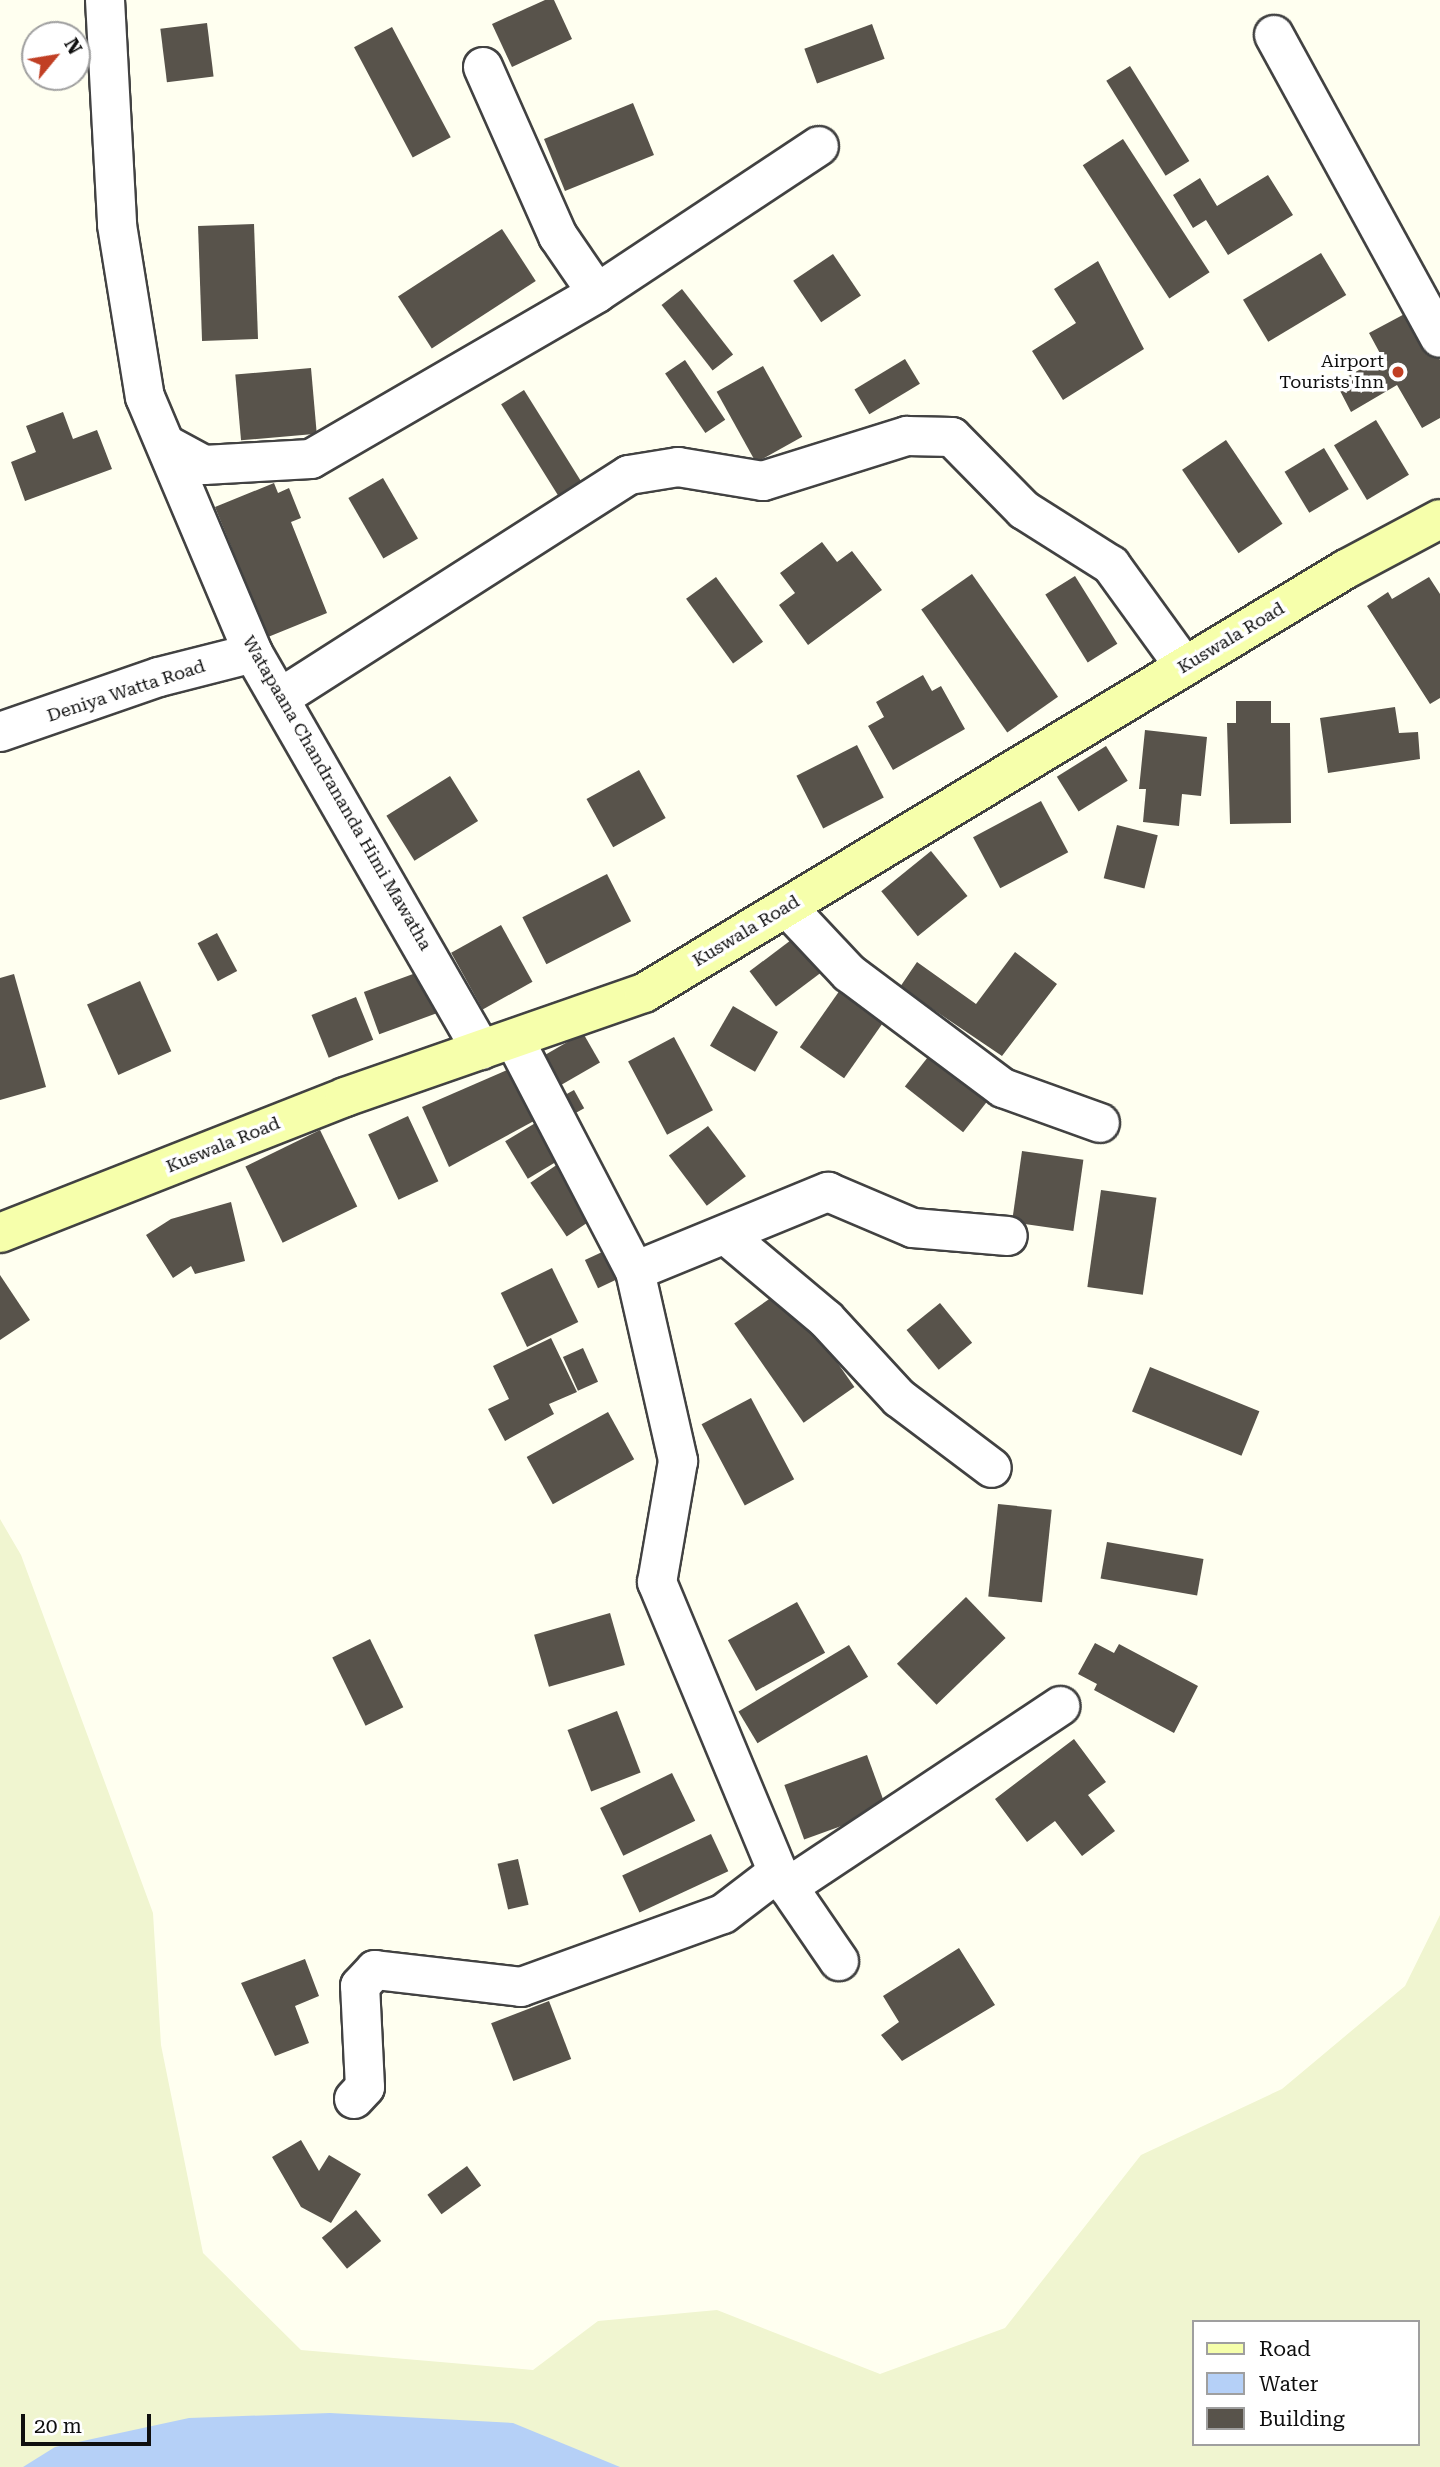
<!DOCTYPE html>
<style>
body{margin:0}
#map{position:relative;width:1440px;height:2467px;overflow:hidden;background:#fffff0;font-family:"Roboto Serif",serif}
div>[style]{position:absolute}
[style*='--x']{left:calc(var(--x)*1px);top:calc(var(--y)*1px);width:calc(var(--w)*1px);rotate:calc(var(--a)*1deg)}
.farmland>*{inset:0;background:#f0f5d0}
.water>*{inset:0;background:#b5d0f7}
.building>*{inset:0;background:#58534b;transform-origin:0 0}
.roads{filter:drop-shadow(2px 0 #424242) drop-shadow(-2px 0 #424242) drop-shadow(0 2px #424242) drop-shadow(0 -2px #424242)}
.street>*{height:38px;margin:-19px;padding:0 19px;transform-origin:19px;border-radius:19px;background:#fff}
.secondary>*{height:38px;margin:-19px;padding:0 19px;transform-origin:19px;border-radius:19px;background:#f6ffab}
.dots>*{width:19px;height:19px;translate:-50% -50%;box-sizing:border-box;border:4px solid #fff;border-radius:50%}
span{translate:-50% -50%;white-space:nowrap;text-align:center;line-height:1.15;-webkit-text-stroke:7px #fff;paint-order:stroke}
.poi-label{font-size:18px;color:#0f0f0f}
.right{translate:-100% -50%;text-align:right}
.street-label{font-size:18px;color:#0f0f0f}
.legend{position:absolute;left:1192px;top:2320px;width:228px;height:126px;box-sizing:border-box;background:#fff;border:2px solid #9f9f9f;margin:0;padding:9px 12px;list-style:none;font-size:21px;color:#0f0f0f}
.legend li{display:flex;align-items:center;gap:14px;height:35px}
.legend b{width:35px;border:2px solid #9f9f9f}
.north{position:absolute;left:21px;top:21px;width:70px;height:70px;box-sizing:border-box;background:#fff;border:2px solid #9f9f9f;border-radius:50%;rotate:60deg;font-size:19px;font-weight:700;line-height:28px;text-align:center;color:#0f0f0f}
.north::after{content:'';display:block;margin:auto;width:24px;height:32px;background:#c13f24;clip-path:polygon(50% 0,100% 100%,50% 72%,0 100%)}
.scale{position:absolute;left:21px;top:2414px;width:130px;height:32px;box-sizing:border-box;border:4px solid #0f0f0f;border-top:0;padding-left:9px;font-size:21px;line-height:24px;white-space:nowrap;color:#0f0f0f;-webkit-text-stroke:5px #fff;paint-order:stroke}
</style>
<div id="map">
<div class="farmland">
<div style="clip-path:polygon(evenodd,0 1519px,21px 1555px,153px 1913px,161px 2045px,203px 2253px,301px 2350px,533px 2370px,598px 2321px,717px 2310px,880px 2374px,1005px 2328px,1141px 2155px,1282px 2089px,1405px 1986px,1440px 1915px,1440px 2467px,0 2467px,0 1519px,1193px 2322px,1417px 2322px,1417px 2444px,1193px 2444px,1193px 2322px)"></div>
</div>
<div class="water">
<div style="clip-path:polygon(330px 2413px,513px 2423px,620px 2467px,23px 2467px,55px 2447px,189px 2418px)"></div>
</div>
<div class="building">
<div style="clip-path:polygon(545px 0,554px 0,572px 39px,512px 67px,492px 24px)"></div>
<div style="left:207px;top:23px;width:54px;height:47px;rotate:83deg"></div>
<div style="left:872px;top:24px;width:37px;height:72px;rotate:70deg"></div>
<div style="left:392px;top:27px;width:125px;height:43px;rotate:62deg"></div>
<div style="left:1130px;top:66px;width:112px;height:28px;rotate:58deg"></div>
<div style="left:633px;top:103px;width:56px;height:96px;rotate:68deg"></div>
<div style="left:1123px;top:139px;width:159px;height:48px;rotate:57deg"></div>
<div style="clip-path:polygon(1268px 175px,1293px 215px,1228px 255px,1206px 220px,1193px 228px,1173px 195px,1200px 178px,1217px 206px)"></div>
<div style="left:254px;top:224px;width:115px;height:56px;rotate:88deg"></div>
<div style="left:502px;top:229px;width:62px;height:124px;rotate:57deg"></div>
<div style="left:1321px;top:253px;width:49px;height:91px;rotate:59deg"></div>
<div style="left:833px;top:254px;width:50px;height:48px;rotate:56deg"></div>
<div style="clip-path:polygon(1098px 261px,1144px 349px,1063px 400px,1032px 351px,1076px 323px,1054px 289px)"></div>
<div style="left:682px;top:289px;width:83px;height:26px;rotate:52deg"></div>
<div style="clip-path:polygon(1412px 310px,1440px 360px,1440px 418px,1422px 428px,1397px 385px,1351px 412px,1336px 383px,1382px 357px,1369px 333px)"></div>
<div style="left:905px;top:359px;width:29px;height:59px;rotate:59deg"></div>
<div style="left:685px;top:360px;width:72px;height:24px;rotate:56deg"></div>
<div style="left:763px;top:366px;width:81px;height:53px;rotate:61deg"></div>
<div style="left:311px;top:368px;width:66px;height:76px;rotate:85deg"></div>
<div style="left:524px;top:390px;width:110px;height:27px;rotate:58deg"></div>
<div style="clip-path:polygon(63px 412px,73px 439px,97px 430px,112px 469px,25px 501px,11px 462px,36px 452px,26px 426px)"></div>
<div style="left:1376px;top:420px;width:64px;height:49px;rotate:59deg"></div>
<div style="left:1226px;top:440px;width:101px;height:53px;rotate:56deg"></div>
<div style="left:1324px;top:448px;width:48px;height:46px;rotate:59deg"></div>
<div style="left:383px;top:478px;width:70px;height:40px;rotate:60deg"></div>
<div style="clip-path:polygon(274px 483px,278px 493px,289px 488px,301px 518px,291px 522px,327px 613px,268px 637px,215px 507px)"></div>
<div style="clip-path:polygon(822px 542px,837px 562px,852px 551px,882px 590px,808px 645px,779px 605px,795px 593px,780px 573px)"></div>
<div style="left:972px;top:574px;width:150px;height:62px;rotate:55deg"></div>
<div style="left:1075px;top:576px;width:80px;height:35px;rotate:58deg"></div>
<div style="left:716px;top:577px;width:80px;height:37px;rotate:54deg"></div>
<div style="clip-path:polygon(1429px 577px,1440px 594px,1440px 698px,1430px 704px,1367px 606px,1388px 592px,1392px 599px)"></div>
<div style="clip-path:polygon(923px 675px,932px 691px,941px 686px,965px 729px,893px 770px,868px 726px,884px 717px,876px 702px)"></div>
<div style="clip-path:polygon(1236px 701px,1271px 701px,1271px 723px,1290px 723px,1291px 823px,1230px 824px,1227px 723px,1236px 723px)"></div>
<div style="clip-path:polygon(1395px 707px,1399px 733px,1418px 732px,1420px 759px,1328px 773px,1320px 718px)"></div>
<div style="clip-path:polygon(1145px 730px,1207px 737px,1201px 796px,1182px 794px,1179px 826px,1143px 822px,1146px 789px,1139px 789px)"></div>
<div style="left:857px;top:745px;width:59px;height:68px;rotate:63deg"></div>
<div style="left:1106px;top:746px;width:41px;height:58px;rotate:58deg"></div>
<div style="left:639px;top:770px;width:55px;height:60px;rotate:61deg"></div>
<div style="left:450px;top:776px;width:53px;height:75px;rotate:58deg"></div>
<div style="left:1041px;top:801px;width:58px;height:77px;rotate:62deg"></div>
<div style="left:1117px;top:825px;width:42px;height:55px;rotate:14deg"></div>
<div style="left:931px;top:851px;width:58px;height:64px;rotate:51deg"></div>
<div style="left:607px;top:874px;width:53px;height:95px;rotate:63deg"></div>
<div style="left:501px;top:925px;width:65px;height:57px;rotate:61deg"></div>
<div style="left:217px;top:933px;width:43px;height:22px;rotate:62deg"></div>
<div style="left:799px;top:934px;width:44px;height:62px;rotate:53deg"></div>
<div style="clip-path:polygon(1015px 952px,1057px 984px,1002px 1056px,900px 987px,917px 962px,976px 1004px)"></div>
<div style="left:424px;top:970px;width:45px;height:64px;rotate:70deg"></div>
<div style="clip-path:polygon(14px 974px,46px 1087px,0 1100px,0 978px)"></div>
<div style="left:140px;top:981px;width:77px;height:58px;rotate:66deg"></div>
<div style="left:840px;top:990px;width:54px;height:70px;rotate:35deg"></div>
<div style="left:356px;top:997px;width:46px;height:48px;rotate:68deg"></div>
<div style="left:733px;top:1006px;width:52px;height:46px;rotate:30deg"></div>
<div style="left:583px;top:1033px;width:34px;height:56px;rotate:60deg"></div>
<div style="left:674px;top:1037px;width:83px;height:52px;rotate:62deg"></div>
<div style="left:935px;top:1048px;width:74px;height:49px;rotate:38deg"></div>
<div style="clip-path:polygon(521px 1064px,545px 1115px,449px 1167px,422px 1107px)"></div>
<div style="left:574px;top:1090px;width:21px;height:17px;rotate:61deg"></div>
<div style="left:408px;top:1116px;width:72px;height:44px;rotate:65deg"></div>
<div style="left:542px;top:1119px;width:44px;height:43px;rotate:59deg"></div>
<div style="left:708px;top:1126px;width:63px;height:49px;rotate:53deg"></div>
<div style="left:320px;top:1130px;width:85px;height:83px;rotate:64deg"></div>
<div style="left:1022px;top:1151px;width:62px;height:72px;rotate:8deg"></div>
<div style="left:561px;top:1162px;width:65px;height:37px;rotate:56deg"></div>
<div style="left:1101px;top:1190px;width:56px;height:98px;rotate:8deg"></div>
<div style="clip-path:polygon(231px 1202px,245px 1261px,195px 1274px,191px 1266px,173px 1278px,146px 1235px,171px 1219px)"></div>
<div style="left:613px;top:1247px;width:31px;height:31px;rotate:65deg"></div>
<div style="left:552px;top:1268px;width:60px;height:57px;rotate:64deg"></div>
<div style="clip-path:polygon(0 1275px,30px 1320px,0 1340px)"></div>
<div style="left:785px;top:1288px;width:121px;height:62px;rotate:55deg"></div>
<div style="left:940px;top:1303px;width:51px;height:43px;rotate:51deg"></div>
<div style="clip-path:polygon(551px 1338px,577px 1392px,549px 1404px,554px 1414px,505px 1441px,488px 1409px,509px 1399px,493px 1366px)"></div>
<div style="left:583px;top:1348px;width:37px;height:22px;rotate:66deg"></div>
<div style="left:1150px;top:1367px;width:118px;height:48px;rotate:22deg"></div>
<div style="left:751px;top:1398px;width:92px;height:56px;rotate:62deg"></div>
<div style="left:608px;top:1412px;width:54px;height:93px;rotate:61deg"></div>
<div style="left:998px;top:1504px;width:54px;height:93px;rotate:6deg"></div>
<div style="left:1107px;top:1542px;width:98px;height:37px;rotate:10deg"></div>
<div style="left:966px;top:1597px;width:57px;height:96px;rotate:46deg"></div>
<div style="left:797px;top:1602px;width:58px;height:79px;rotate:61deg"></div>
<div style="left:610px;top:1613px;width:54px;height:79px;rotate:74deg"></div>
<div style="left:370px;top:1639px;width:76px;height:42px;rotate:64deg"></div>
<div style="clip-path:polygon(1095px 1643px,1114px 1653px,1119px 1644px,1198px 1686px,1174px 1733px,1094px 1690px,1097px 1684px,1078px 1674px)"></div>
<div style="left:849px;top:1645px;width:37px;height:129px;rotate:59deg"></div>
<div style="left:617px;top:1711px;width:66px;height:53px;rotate:69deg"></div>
<div style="clip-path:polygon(1074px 1739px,1106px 1782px,1088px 1795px,1115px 1831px,1082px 1856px,1055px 1821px,1027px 1842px,995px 1799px)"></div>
<div style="left:867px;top:1755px;width:58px;height:88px;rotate:70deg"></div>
<div style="left:672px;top:1773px;width:53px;height:80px;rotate:64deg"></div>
<div style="left:711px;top:1834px;width:41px;height:98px;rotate:65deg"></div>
<div style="left:518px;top:1859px;width:47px;height:21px;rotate:77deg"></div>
<div style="clip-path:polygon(959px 1948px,995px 2005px,902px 2061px,881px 2035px,899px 2022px,883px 1996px)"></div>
<div style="clip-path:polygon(305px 1959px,319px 1996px,295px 2006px,309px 2043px,275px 2056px,241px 1983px)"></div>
<div style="left:549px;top:2001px;width:62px;height:62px;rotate:69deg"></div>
<div style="clip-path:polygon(301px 2140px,319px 2171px,329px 2155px,361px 2174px,331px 2223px,301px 2207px,272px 2157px)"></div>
<div style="left:467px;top:2166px;width:24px;height:49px;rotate:54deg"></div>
<div style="left:356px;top:2210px;width:40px;height:44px;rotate:51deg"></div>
</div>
<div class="roads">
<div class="street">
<div style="--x:105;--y:0;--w:225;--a:86.9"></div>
<div style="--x:117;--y:225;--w:174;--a:80.8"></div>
<div style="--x:145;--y:397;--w:278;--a:67.1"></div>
<div style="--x:253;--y:653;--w:458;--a:60.1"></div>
<div style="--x:1274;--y:35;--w:345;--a:61.3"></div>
<div style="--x:483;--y:67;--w:185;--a:66.1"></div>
<div style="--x:558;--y:236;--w:69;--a:55.6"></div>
<div style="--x:167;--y:445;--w:42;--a:28.4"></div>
<div style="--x:204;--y:465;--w:107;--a:-3.2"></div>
<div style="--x:311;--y:459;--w:331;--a:-30.1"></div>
<div style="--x:597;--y:293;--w:266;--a:-33.5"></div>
<div style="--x:280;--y:698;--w:414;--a:-32.6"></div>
<div style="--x:629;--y:475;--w:50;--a:-9.3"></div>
<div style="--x:678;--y:467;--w:86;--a:9.4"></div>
<div style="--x:763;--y:481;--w:151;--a:-17.4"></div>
<div style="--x:907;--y:436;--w:45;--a:1.3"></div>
<div style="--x:952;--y:437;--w:103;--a:45.4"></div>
<div style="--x:1024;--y:510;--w:103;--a:32.3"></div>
<div style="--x:1111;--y:565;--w:125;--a:54.1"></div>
<div style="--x:0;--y:732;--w:168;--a:-19.1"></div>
<div style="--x:159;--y:677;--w:97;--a:-14.3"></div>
<div style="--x:787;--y:907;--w:91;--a:46.8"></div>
<div style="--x:849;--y:973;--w:192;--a:36.8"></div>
<div style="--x:1003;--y:1088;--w:103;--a:19.8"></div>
<div style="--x:514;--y:1039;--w:262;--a:62.5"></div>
<div style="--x:635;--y:1271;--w:195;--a:77.2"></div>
<div style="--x:678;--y:1461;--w:123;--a:99.8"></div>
<div style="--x:657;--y:1582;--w:314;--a:67.4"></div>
<div style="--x:778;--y:1872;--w:108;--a:55.6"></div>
<div style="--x:727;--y:1236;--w:129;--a:40"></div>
<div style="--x:826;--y:1319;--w:108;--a:47.3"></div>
<div style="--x:899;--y:1398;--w:116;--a:37"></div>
<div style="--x:635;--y:1271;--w:209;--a:-22.3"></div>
<div style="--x:828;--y:1192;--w:92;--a:23"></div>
<div style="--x:913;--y:1228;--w:95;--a:4.8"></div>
<div style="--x:788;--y:1887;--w:327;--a:-33.6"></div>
<div style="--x:354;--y:2099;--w:16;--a:-47"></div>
<div style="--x:365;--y:2087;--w:101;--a:-92.8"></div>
<div style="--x:360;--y:1986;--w:22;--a:-47"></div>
<div style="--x:375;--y:1970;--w:147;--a:6.6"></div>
<div style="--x:521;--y:1987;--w:215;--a:-19.9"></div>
<div style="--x:723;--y:1914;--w:69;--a:-37.4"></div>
</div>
<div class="secondary">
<div style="--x:0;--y:1233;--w:371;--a:-21.5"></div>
<div style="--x:345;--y:1097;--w:317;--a:-19.2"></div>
<div style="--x:644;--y:993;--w:820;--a:-31.13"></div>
<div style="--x:1346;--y:569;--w:106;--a:-28"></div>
</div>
</div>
<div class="dots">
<div style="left:1398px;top:372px;background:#c13f24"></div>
</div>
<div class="poi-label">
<span class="right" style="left:1384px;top:372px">Airport<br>Tourists Inn</span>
</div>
<div class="street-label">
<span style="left:1231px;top:638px;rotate:-31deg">Kuswala Road</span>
<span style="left:126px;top:691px;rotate:-18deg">Deniya Watta Road</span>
<span style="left:337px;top:793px;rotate:60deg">Watapaana Chandrananda Himi Mawatha</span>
<span style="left:746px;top:931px;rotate:-31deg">Kuswala Road</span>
<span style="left:223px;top:1145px;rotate:-22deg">Kuswala Road</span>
</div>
<ul class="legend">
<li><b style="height:9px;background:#f6ffab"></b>Road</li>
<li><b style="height:19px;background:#b5d0f7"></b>Water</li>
<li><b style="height:19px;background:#58534b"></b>Building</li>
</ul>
<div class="north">N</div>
<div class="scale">20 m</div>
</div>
